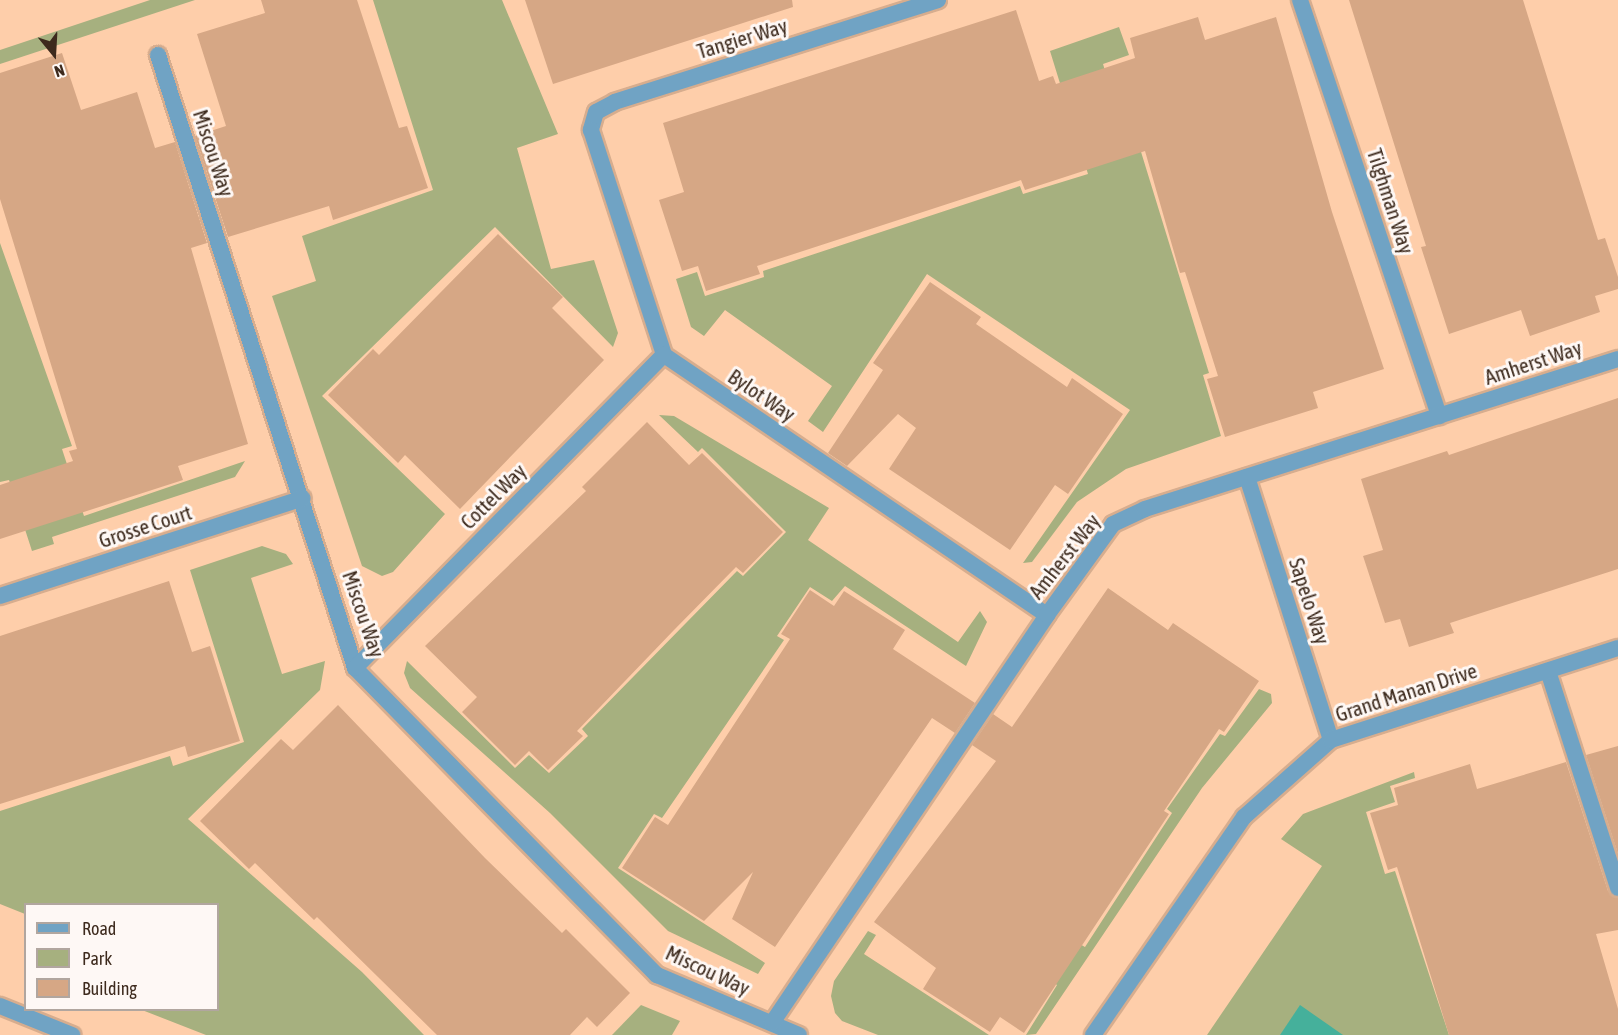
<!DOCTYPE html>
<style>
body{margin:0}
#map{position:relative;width:1618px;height:1035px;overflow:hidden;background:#feceaa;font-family:"Asap Condensed",sans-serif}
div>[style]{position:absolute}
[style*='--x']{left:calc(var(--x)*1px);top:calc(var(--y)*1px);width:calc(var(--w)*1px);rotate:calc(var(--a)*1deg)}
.green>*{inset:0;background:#a6b07f}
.water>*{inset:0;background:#45b09b}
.building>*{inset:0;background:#d6a785}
.roads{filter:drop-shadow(2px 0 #d7ad8e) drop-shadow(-2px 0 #d7ad8e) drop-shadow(0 2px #d7ad8e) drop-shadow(0 -2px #d7ad8e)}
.service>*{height:16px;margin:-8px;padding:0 8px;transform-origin:8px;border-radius:8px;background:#70a3c4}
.minor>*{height:16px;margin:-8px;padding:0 8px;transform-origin:8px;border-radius:8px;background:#70a3c4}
span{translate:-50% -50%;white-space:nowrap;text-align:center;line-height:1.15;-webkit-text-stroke:6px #fef8f5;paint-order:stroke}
.street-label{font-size:21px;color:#3d2a1d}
.legend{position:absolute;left:24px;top:903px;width:195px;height:108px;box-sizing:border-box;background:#fef8f5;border:2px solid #b1a69f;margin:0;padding:8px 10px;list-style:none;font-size:18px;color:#3d2a1d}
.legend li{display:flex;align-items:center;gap:12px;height:30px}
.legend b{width:30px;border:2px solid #b1a69f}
.north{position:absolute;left:24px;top:24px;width:60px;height:60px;-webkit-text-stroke:4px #fef8f5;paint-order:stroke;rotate:162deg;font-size:16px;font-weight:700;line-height:24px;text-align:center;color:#3d2a1d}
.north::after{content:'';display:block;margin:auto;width:21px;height:27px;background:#3d2a1d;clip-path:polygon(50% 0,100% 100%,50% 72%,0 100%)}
</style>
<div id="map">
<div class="green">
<div style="clip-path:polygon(150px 0,195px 0,0 64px,0 50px)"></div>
<div style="clip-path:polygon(373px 0,502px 0,558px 134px,517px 148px,551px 269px,594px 260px,618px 333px,613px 347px,495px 227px,322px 396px,445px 514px,393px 572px,382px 576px,362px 566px,272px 296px,316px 281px,302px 236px,433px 190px)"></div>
<div style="clip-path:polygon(1119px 27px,1129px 55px,1103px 64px,1120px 119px,1130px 116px,1209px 373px,1203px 375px,1221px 436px,1126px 469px,1077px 502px,1032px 562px,1023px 563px,1130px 410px,927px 274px,823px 432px,808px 421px,832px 386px,725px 310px,704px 336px,691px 327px,676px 279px,697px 272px,705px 296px,764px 277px,763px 271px,1020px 186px,1023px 194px,1088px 174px,1050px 51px)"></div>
<div style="clip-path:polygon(0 243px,72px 446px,62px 449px,84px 516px,245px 461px,235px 477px,52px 537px,54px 544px,32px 551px,9px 480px,0 482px)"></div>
<div style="clip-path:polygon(659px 415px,674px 416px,829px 508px,808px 540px,958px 642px,980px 611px,987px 622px,966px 666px,845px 586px,832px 601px,810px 587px,777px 636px,784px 640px,662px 818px,654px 814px,618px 868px,765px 963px,758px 974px,668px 931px,550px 813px,410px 688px,404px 673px,407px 661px,515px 768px,529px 755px,549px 773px,588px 736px,582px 729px,737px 571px,743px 576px,786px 532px,702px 448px,698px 452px)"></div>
<div style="clip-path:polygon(262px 546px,286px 554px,293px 564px,251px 578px,282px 674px,325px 661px,320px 690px,188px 819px,362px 972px,424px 1035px,206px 1035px,142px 1010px,218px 1010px,218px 904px,26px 904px,25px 914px,0 904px,0 811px,170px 756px,173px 766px,244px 742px,190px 570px)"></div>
<div style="clip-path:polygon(1259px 689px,1271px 694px,1272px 703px,1202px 788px,1036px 1034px,1026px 1035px,1057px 985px,1051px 980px,1076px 942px,1085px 947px,1172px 813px,1167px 809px,1220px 734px,1225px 736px)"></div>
<div style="clip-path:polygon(1414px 772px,1415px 778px,1390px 786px,1395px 802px,1366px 812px,1385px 874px,1395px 871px,1449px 1035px,1207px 1035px,1322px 866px,1281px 839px,1303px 814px)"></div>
<div style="clip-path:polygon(868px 931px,876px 935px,864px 954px,989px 1035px,878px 1035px,842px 1021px,835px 1013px,831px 996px,834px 981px)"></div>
<div style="clip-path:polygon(641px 1005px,680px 1021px,672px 1035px,612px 1035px)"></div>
</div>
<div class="water">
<div style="clip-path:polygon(1300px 1005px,1343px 1035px,1280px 1035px)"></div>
</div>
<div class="building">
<div style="clip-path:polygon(261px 0,357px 0,399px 128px,407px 126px,428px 188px,333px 220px,329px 206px,228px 237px,195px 136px,226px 126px,197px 34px,265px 13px)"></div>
<div style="clip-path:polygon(525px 0,792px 0,793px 7px,553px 84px)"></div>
<div style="clip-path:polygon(1349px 0,1523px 0,1598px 240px,1605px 238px,1618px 277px,1618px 289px,1595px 296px,1600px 312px,1530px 336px,1521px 310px,1449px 334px,1421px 247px,1426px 246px)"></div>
<div style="clip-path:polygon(1016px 10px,1039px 81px,1053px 76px,1056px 84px,1135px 58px,1130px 38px,1198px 17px,1205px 40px,1276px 17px,1332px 212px,1384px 369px,1313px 392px,1318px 408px,1225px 437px,1207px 379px,1218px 376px,1185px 272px,1180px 273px,1145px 151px,1025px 190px,1021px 180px,757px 266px,760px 274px,706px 291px,698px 266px,682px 271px,659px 200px,684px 192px,663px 123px)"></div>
<div style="clip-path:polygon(62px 53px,81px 110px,137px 92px,155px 148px,175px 142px,207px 243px,191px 248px,248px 444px,178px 466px,183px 480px,0 539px,0 485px,73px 461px,69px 451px,77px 449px,0 199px,0 73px)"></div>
<div style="clip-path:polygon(498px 234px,563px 297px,552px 308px,604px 360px,460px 509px,405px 455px,398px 463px,328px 395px,373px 349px,379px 355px)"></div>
<div style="clip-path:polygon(930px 282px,981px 317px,976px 324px,1067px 387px,1072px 378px,1123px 414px,1068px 494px,1055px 485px,1010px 550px,889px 469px,916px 428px,898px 414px,847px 466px,828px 453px,883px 370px,873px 363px)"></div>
<div style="clip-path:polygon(1618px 398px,1618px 569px,1450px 623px,1454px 633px,1409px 647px,1400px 619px,1385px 623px,1363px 556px,1383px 550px,1361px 479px,1447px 451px,1449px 455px)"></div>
<div style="clip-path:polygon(647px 422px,689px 465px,702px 453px,783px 532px,743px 573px,736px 567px,674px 630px,577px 731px,583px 736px,548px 770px,529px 751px,515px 765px,462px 712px,477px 697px,425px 646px,586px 491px,582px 487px)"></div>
<div style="clip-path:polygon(169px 581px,192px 652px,210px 646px,240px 741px,188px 757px,185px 746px,0 804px,0 636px)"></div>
<div style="clip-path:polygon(1108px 588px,1168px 630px,1173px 623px,1259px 681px,1224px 732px,1219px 729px,1164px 811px,1169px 814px,1024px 1033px,1000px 1017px,990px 1032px,923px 989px,936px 968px,874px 922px,996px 761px,972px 745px,993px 714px,1012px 727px)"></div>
<div style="clip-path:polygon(810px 590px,834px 606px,844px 591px,905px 630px,893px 649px,975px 703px,955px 733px,932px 718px,775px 947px,732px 919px,753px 872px,704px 921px,622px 868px,655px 817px,668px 825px,790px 639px,781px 634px)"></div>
<div style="clip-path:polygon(338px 705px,485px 858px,562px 933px,566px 929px,630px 993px,597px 1027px,587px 1017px,570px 1035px,437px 1035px,317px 917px,314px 920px,255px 863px,249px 869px,200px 821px,281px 739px,293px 750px)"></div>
<div style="clip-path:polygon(1618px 746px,1618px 854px,1586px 755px)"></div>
<div style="clip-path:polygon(1566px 762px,1608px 891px,1618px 898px,1618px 930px,1596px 934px,1618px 1009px,1618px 1035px,1449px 1035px,1397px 867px,1388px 870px,1370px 813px,1398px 805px,1394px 788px,1470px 764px,1477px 789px)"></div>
</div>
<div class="roads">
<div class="service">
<div style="--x:938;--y:0;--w:339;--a:162.5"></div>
<div style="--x:615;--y:102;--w:21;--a:152"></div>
<div style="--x:596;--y:112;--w:19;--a:106"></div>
<div style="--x:591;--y:130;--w:237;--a:72"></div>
<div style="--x:664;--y:355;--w:463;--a:34.2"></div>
<div style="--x:1300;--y:0;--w:439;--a:71.5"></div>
<div style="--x:158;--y:55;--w:644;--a:72.18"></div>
<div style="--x:355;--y:668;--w:431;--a:45.5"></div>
<div style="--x:657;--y:975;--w:154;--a:22.9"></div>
<div style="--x:1247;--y:477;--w:276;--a:72.3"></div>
<div style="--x:0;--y:596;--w:318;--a:-17.9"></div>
<div style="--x:355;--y:668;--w:440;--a:-45.4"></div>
<div style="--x:1548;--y:671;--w:228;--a:72.1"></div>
<div style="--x:772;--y:1023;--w:492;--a:-56"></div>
<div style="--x:1047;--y:615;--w:112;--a:-54"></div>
<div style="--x:1113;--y:524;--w:35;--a:-25"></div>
<div style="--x:1145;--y:509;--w:496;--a:-17.6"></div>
</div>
<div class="minor">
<div style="--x:0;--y:1006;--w:78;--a:21.9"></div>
<div style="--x:1093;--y:1035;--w:265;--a:-55.3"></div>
<div style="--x:1244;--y:817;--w:116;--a:-41.5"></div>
<div style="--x:1331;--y:740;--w:301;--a:-17.8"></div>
</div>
</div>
<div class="street-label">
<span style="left:742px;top:38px;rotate:-17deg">Tangier Way</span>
<span style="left:214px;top:153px;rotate:72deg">Miscou Way</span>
<span style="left:1391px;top:201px;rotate:72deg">Tilghman Way</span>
<span style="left:1533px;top:362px;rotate:-18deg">Amherst Way</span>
<span style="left:762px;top:395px;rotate:34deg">Bylot Way</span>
<span style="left:493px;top:496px;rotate:-45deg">Cottel Way</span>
<span style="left:145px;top:526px;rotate:-18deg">Grosse Court</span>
<span style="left:1064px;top:556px;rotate:-52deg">Amherst Way</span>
<span style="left:1310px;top:601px;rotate:72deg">Sapelo Way</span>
<span style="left:364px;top:614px;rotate:71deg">Miscou Way</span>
<span style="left:1406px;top:692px;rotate:-18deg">Grand Manan Drive</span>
<span style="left:708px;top:970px;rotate:25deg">Miscou Way</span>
</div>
<ul class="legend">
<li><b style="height:8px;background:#70a3c4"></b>Road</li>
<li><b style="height:16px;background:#a6b07f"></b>Park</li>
<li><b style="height:16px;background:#d6a785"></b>Building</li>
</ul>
<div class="north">N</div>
</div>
